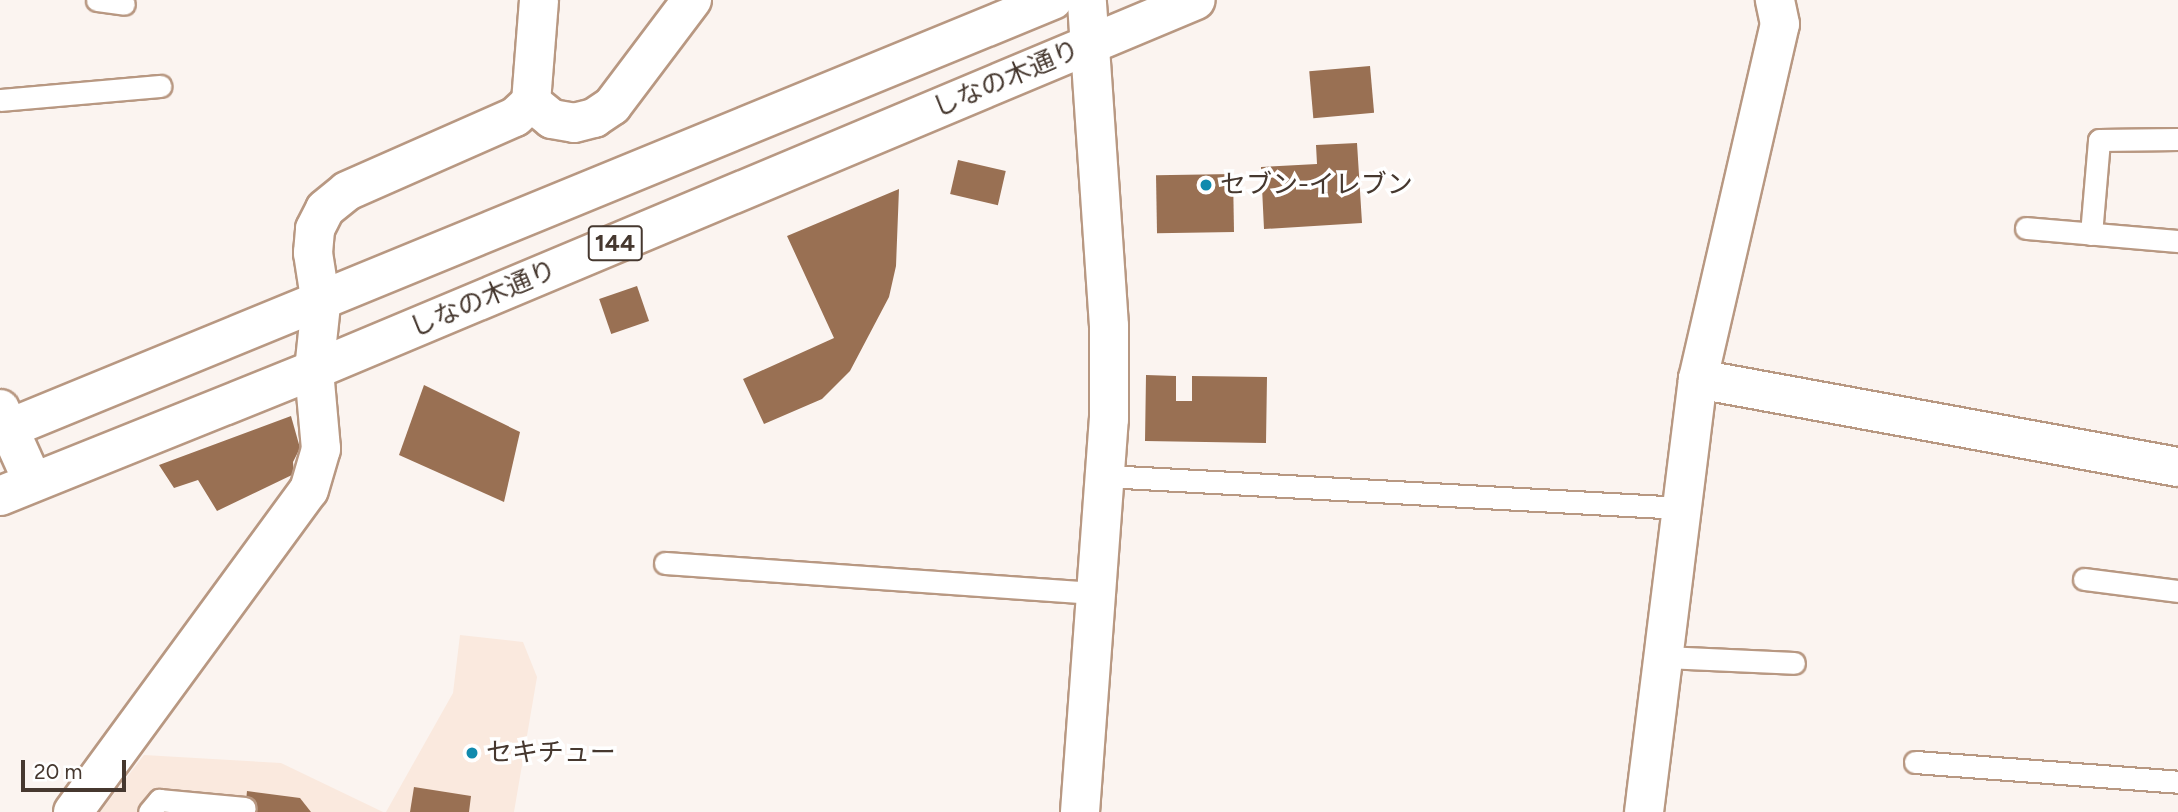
<!DOCTYPE html>
<meta charset="utf-8">
<style>
body{margin:0}
#map{position:relative;width:2178px;height:812px;overflow:hidden;background:#fbf4f0;font-family:Figtree,"Noto Sans JP",sans-serif}
div>[style]{position:absolute}
[style*='--x']{left:calc(var(--x)*1px);top:calc(var(--y)*1px);width:calc(var(--w)*1px);rotate:calc(var(--a)*1deg)}
.built>*{inset:0;background:#fae9de}
.building>*{inset:0;background:#997053;transform-origin:0 0}
.roads{filter:drop-shadow(2px 0 #b89882) drop-shadow(-2px 0 #b89882) drop-shadow(0 2px #b89882) drop-shadow(0 -2px #b89882)}
.service>*{height:21px;margin:-10.5px;padding:0 10.5px;transform-origin:10.5px;border-radius:10.5px;background:#fff}
.minor>*{height:38px;margin:-19px;padding:0 19px;transform-origin:19px;border-radius:19px;background:#fff}
.tertiary>*{height:38px;margin:-19px;padding:0 19px;transform-origin:19px;border-radius:19px;background:#fff}
.trunk>*{height:38px;margin:-19px;padding:0 19px;transform-origin:19px;border-radius:19px;background:#fff}
.dots>*{width:19px;height:19px;translate:-50% -50%;box-sizing:border-box;border:4px solid #fff;border-radius:50%}
span{translate:-50% -50%;white-space:nowrap;text-align:center;line-height:1.15;-webkit-text-stroke:7px #fff;paint-order:stroke}
.shield-label span{padding:2px 5px;background:#fff;border:2px solid;border-radius:5px;-webkit-text-stroke-width:0}
.shield-label{font-size:24px;color:#46382f;font-weight:700}
.street-label{font-size:26px;color:#46382f}
.poi-label{font-size:26px;color:#46382f}
.left{translate:0 -50%;text-align:left}
.scale{position:absolute;left:21px;top:760px;width:105px;height:32px;box-sizing:border-box;border:4px solid #46382f;border-top:0;padding-left:9px;font-size:21px;line-height:24px;white-space:nowrap;color:#46382f;-webkit-text-stroke:5px #fff;paint-order:stroke}
</style>
<div id="map">
<div class="built">
<div style="clip-path:polygon(460px 635px,523px 642px,537px 677px,514px 812px,386px 812px,453px 693px)"></div>
<div style="clip-path:polygon(144px 755px,281px 763px,383px 812px,100px 812px)"></div>
</div>
<div class="building">
<div style="left:1370px;top:66px;width:47px;height:61px;rotate:85deg"></div>
<div style="clip-path:polygon(1357px 143px,1362px 223px,1264px 229px,1261px 167px,1317px 164px,1316px 145px)"></div>
<div style="left:958px;top:160px;width:49px;height:35px;rotate:13deg"></div>
<div style="left:1233px;top:174px;width:58px;height:77px;rotate:89deg"></div>
<div style="clip-path:polygon(899px 189px,896px 266px,889px 297px,850px 371px,822px 399px,764px 424px,743px 379px,834px 338px,787px 236px)"></div>
<div style="left:637px;top:286px;width:37px;height:40px;rotate:71deg"></div>
<div style="clip-path:polygon(1146px 375px,1176px 376px,1176px 401px,1192px 401px,1192px 376px,1267px 377px,1266px 443px,1145px 441px)"></div>
<div style="clip-path:polygon(424px 385px,520px 432px,504px 502px,399px 455px)"></div>
<div style="clip-path:polygon(291px 416px,300px 448px,293px 462px,294px 474px,217px 511px,198px 480px,174px 488px,159px 465px)"></div>
<div style="clip-path:polygon(414px 787px,471px 796px,469px 812px,410px 812px)"></div>
<div style="clip-path:polygon(247px 791px,300px 798px,311px 812px,245px 812px)"></div>
</div>
<div class="roads">
<div class="service">
<div style="--x:97;--y:0;--w:27;--a:8"></div>
<div style="--x:0;--y:100;--w:161;--a:-5"></div>
<div style="--x:2026;--y:228;--w:153;--a:4.9"></div>
<div style="--x:2091;--y:234;--w:94;--a:-85.1"></div>
<div style="--x:2099;--y:140;--w:79;--a:-0.7"></div>
<div style="--x:1106;--y:476;--w:577;--a:3.18"></div>
<div style="--x:665;--y:563;--w:434;--a:4"></div>
<div style="--x:2084;--y:579;--w:95;--a:7.3"></div>
<div style="--x:1664;--y:657;--w:130;--a:2.6"></div>
<div style="--x:1915;--y:762;--w:264;--a:4.3"></div>
<div style="--x:149;--y:812;--w:16;--a:-50"></div>
<div style="--x:159;--y:800;--w:86;--a:5.3"></div>
</div>
<div class="minor">
<div style="--x:531;--y:102;--w:27;--a:39"></div>
<div style="--x:552;--y:119;--w:22;--a:10"></div>
<div style="--x:574;--y:123;--w:21;--a:-14"></div>
<div style="--x:594;--y:118;--w:22;--a:-34"></div>
<div style="--x:612;--y:106;--w:133;--a:-53"></div>
<div style="--x:1698;--y:379;--w:488;--a:10.4"></div>
<div style="--x:0;--y:409;--w:80;--a:65.7"></div>
<div style="--x:73;--y:812;--w:399;--a:-53.8"></div>
<div style="--x:309;--y:490;--w:43;--a:-73.7"></div>
<div style="--x:321;--y:449;--w:79;--a:-95.1"></div>
<div style="--x:314;--y:370;--w:66;--a:-83.9"></div>
<div style="--x:321;--y:304;--w:52;--a:-98.9"></div>
<div style="--x:313;--y:253;--w:24;--a:-85"></div>
<div style="--x:315;--y:229;--w:22;--a:-63"></div>
<div style="--x:325;--y:209;--w:28;--a:-39"></div>
<div style="--x:347;--y:191;--w:184;--a:-23.8"></div>
<div style="--x:515;--y:117;--w:22;--a:-43"></div>
<div style="--x:531;--y:102;--w:102;--a:-85.5"></div>
<div style="--x:1644;--y:812;--w:436;--a:-82.9"></div>
<div style="--x:1698;--y:379;--w:364;--a:-77"></div>
<div style="--x:1780;--y:24;--w:25;--a:-102"></div>
</div>
<div class="tertiary">
<div style="--x:1080;--y:812;--w:394;--a:-85.8"></div>
<div style="--x:1109;--y:419;--w:93;--a:-90"></div>
<div style="--x:1109;--y:326;--w:327;--a:-93.9"></div>
</div>
<div class="trunk">
<div style="--x:0;--y:432;--w:1138;--a:-22.31"></div>
<div style="--x:0;--y:496;--w:338;--a:-21.9"></div>
<div style="--x:314;--y:370;--w:956;--a:-22.76"></div>
</div>
</div>
<div class="dots">
<div style="left:1206px;top:185px;background:#108aad"></div>
<div style="left:472px;top:753px;background:#108aad"></div>
</div>
<div class="shield-label">
<span style="left:615px;top:243px">144</span>
</div>
<div class="street-label">
<span style="left:1006px;top:79px;rotate:-23deg">しなの木通り</span>
<span style="left:483px;top:299px;rotate:-23deg">しなの木通り</span>
</div>
<div class="poi-label">
<span class="left" style="left:1220px;top:185px">セブン-イレブン</span>
<span class="left" style="left:486px;top:753px">セキチュー</span>
</div>
<div class="scale">20 m</div>
</div>
